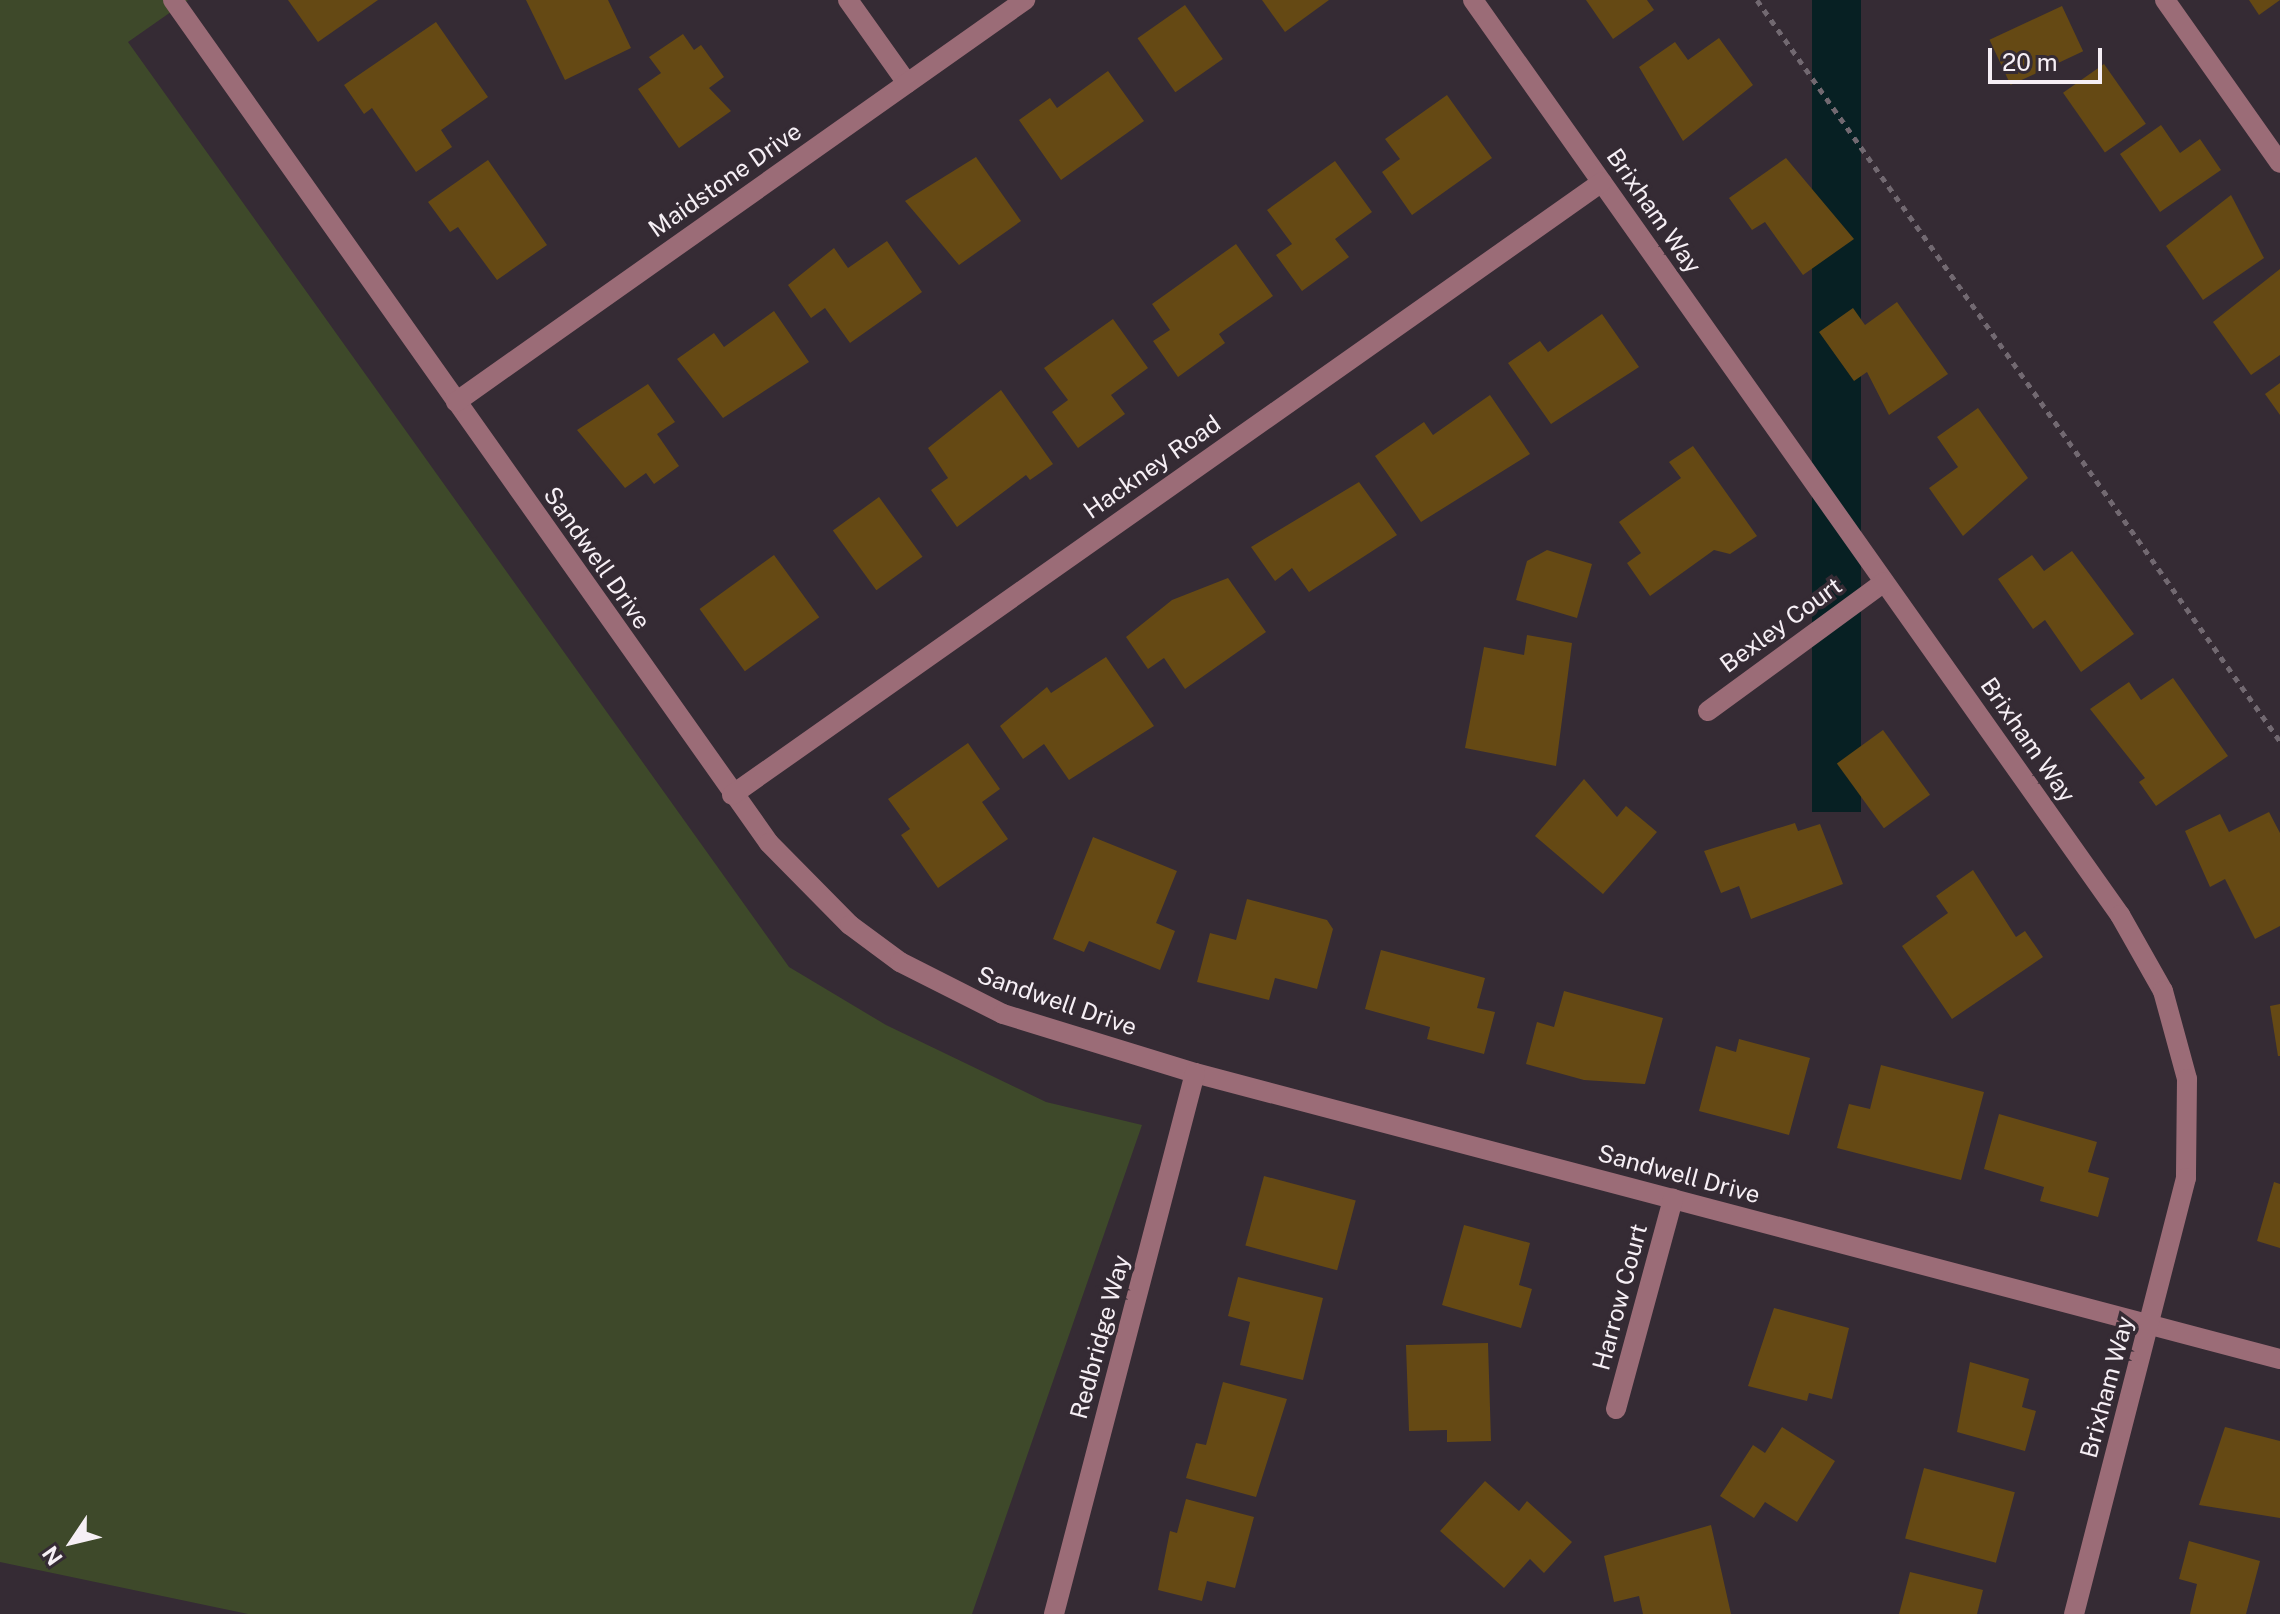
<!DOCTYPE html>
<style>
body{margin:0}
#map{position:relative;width:2280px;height:1614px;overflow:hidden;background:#352b34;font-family:"Public Sans",sans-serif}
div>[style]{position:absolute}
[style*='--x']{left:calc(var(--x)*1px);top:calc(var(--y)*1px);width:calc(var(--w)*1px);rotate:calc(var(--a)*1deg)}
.green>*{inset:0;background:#3e492a}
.water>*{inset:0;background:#072023;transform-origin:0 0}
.building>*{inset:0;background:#654914;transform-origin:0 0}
.path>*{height:5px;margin-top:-2.5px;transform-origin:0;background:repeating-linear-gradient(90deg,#726971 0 6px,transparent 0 12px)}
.minor>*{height:20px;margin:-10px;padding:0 10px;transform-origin:10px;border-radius:10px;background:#9b6c77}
span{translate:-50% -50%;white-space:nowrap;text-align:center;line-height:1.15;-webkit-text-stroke:7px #352b34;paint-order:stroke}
.street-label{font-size:24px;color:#f6eff5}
.north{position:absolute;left:32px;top:1502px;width:80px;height:80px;-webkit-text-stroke:6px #352b34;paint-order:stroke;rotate:235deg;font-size:22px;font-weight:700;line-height:32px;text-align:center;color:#f6eff5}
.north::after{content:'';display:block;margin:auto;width:28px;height:36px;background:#f6eff5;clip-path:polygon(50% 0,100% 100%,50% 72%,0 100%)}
.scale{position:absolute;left:1988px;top:48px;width:114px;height:36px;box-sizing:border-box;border:4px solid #f6eff5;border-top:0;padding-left:10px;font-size:24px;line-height:28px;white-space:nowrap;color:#f6eff5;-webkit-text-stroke:6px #352b34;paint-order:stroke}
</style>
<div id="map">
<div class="green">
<div style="clip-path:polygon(0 0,188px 0,128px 42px,789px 967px,886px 1025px,1046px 1102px,1142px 1125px,972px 1614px,248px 1614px,0 1562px)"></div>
</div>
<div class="water">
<div style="left:1812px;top:0;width:49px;height:812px"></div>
</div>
<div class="building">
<div style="clip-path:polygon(288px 0,378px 0,318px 42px)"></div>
<div style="clip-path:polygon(526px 0,608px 0,631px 48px,565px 80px)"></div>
<div style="clip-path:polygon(1262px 0,1329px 0,1285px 32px)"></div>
<div style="clip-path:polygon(1586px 0,1647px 0,1654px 10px,1613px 39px)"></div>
<div style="clip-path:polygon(2249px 0,2280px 0,2259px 15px)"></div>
<div style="left:1185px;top:5px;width:66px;height:58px;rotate:55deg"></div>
<div style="left:2062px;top:6px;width:50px;height:80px;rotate:65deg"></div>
<div style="clip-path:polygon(436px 22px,488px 97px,441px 130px,452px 147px,416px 172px,372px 108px,364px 114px,344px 85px)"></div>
<div style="clip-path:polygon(683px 34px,694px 50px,701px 45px,724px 77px,709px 88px,731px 111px,679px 148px,638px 89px,661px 73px,649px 57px)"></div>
<div style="clip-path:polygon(1719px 38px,1753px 85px,1683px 141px,1639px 67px,1675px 42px,1688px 60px)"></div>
<div style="left:2104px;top:64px;width:73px;height:50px;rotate:55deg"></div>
<div style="clip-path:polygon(1108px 71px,1144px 121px,1061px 180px,1019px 120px,1050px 98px,1057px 108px)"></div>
<div style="clip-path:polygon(1447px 95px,1492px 158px,1412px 215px,1382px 172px,1400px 159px,1385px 139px)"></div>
<div style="clip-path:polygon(2161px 125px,2180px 153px,2200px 139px,2221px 170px,2160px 212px,2120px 154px)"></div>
<div style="clip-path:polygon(976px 157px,1021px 221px,959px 265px,905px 201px)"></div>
<div style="clip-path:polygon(1786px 158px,1854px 239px,1803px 275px,1765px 222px,1752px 230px,1729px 198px)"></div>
<div style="clip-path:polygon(488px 160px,547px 245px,497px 280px,458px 227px,450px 232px,428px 202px)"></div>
<div style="clip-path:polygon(1335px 161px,1372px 212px,1335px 239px,1349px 257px,1302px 291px,1276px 255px,1292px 244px,1267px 210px)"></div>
<div style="clip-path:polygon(2231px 195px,2264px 258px,2203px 300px,2166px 246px)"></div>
<div style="clip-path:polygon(887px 241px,922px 292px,850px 343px,825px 308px,811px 318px,788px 285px,834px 248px,848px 268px)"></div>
<div style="clip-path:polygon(1236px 244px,1273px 296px,1219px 334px,1225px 343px,1178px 377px,1153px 341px,1170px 330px,1152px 304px)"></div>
<div style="clip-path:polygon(2280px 269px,2280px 355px,2251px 375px,2213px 322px)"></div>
<div style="clip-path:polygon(1897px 302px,1948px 374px,1889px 415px,1867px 372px,1854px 381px,1819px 332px,1853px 308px,1865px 325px)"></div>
<div style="clip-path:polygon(774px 311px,809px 362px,723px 418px,677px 359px,714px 333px,724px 347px)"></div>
<div style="clip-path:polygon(1602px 314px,1639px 367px,1551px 424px,1508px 363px,1540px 341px,1548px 352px)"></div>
<div style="clip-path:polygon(1113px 319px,1148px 368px,1111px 395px,1125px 414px,1078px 448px,1052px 412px,1068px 400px,1044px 368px)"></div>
<div style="clip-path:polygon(2280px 383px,2280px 415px,2265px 394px)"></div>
<div style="clip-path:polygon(648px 384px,675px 422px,657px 434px,679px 466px,654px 484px,646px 473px,625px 488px,577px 430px)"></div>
<div style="clip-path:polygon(1001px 390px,1053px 464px,1030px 480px,1026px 475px,957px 527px,931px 490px,948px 478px,928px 448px)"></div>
<div style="clip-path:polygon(1490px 395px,1530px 454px,1421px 522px,1375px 456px,1424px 422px,1433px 435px)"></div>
<div style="clip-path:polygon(1978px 408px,2028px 478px,1963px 536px,1929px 488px,1958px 467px,1937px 437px)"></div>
<div style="clip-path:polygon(1693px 446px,1757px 536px,1730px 554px,1714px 550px,1650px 596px,1627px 563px,1641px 553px,1619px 522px,1681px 478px,1669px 462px)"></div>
<div style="clip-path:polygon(1359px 482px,1397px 535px,1309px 592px,1292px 568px,1275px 581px,1251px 547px)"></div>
<div style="left:879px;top:497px;width:74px;height:57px;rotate:54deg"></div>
<div style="clip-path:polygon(1547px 550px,1592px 564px,1577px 618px,1516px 600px,1527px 561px)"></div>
<div style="clip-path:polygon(2072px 551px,2134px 634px,2081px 672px,2045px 620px,2033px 629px,1998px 579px,2032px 555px,2044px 571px)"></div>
<div style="left:774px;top:555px;width:77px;height:92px;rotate:54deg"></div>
<div style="clip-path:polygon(1228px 578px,1266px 632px,1185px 689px,1164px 658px,1148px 669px,1126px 637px,1172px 600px)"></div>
<div style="clip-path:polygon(1527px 635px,1572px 643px,1556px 766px,1465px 748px,1484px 647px,1524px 655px)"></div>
<div style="clip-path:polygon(1106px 657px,1154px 726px,1069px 780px,1044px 744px,1023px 759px,1000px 726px,1047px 687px,1051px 693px)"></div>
<div style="clip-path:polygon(2173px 678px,2228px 756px,2156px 806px,2139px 782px,2145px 778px,2090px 709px,2129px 682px,2141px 700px)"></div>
<div style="left:1883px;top:730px;width:80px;height:57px;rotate:54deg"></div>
<div style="clip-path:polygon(968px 743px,1000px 789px,982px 802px,1008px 839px,938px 888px,901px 835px,910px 829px,888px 799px)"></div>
<div style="clip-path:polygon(1584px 779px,1617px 817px,1626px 806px,1657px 832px,1603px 894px,1535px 836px)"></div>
<div style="clip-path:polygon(2269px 812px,2280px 833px,2280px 926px,2255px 939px,2225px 879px,2210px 887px,2185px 831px,2220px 814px,2229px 832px)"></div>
<div style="clip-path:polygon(1795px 823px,1798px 831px,1820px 824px,1843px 884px,1751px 919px,1739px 886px,1721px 893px,1704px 851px)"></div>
<div style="clip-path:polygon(1093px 837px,1177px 871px,1156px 923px,1175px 931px,1160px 970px,1089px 941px,1084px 952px,1053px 939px)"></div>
<div style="clip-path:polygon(1973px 870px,2016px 937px,2025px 931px,2043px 957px,1952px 1019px,1902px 946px,1948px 913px,1936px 896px)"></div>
<div style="clip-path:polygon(1247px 899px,1327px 920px,1333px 929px,1317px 989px,1275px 978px,1269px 1000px,1197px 982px,1210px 933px,1236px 940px)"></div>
<div style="clip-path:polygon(1381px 950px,1485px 978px,1477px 1008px,1495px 1012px,1484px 1054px,1427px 1039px,1430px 1027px,1365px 1009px)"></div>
<div style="clip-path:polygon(1564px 991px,1663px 1018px,1645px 1084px,1584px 1080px,1526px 1064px,1537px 1022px,1554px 1027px)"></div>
<div style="clip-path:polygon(2280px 1004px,2280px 1056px,2278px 1056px,2270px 1006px)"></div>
<div style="clip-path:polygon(1739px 1039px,1810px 1058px,1789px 1135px,1699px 1111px,1716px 1046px,1736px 1052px)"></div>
<div style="clip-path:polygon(1881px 1065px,1984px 1092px,1961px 1180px,1837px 1148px,1849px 1104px,1870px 1109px)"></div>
<div style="clip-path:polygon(1999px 1114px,2097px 1142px,2088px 1172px,2109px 1178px,2098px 1217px,2040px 1201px,2044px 1187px,1984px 1169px)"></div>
<div style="left:1264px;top:1176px;width:95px;height:72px;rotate:15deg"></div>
<div style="clip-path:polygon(2274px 1182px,2280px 1184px,2280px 1248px,2257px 1241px)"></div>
<div style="clip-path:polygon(1464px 1225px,1530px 1243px,1519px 1285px,1532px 1289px,1521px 1328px,1442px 1305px)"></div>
<div style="clip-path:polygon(1238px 1277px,1323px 1298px,1303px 1380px,1240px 1365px,1250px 1322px,1228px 1316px)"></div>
<div style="clip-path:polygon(1774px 1308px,1849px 1328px,1832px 1399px,1809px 1393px,1807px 1401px,1748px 1386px)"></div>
<div style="clip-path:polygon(1488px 1343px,1491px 1441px,1447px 1442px,1447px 1430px,1409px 1431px,1406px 1345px)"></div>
<div style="clip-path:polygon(1970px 1362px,2029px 1379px,2022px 1407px,2036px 1411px,2025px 1451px,1957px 1432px)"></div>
<div style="clip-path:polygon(1223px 1382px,1287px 1399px,1256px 1497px,1186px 1478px,1196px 1443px,1206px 1445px)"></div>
<div style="clip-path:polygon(1782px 1427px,1835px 1461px,1797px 1522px,1765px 1502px,1754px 1518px,1720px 1496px,1753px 1445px,1765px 1453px)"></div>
<div style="clip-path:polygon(2225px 1427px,2280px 1441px,2280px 1518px,2199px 1505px)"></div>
<div style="left:1924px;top:1468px;width:94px;height:73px;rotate:15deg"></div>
<div style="clip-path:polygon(1485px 1481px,1519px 1511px,1527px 1501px,1572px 1542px,1544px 1573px,1530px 1559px,1504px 1588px,1440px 1531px)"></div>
<div style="clip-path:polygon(1186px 1499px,1254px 1517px,1235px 1588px,1207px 1581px,1202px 1601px,1158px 1590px,1170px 1531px,1177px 1533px)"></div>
<div style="clip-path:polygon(1711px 1525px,1731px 1614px,1643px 1614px,1639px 1596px,1614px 1602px,1604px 1556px)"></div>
<div style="clip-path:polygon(2189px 1541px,2260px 1561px,2246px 1614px,2190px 1614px,2197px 1584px,2179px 1579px)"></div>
<div style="clip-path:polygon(1910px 1572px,1983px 1590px,1977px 1614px,1899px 1614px)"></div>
</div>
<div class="path">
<div style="--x:1757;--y:0;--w:907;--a:54.79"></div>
</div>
<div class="minor">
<div style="--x:173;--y:0;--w:1032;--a:54.74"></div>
<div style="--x:769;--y:843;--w:115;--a:45.4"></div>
<div style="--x:850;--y:925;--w:62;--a:36.5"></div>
<div style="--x:900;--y:962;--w:115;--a:26.8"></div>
<div style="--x:1003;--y:1014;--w:201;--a:17.1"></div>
<div style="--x:1195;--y:1073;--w:1122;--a:14.77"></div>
<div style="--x:848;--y:0;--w:102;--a:54.6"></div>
<div style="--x:1473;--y:0;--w:1121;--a:54.74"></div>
<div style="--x:2120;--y:915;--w:87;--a:60.5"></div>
<div style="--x:2163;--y:991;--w:91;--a:74.7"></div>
<div style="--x:2187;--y:1079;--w:99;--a:90.6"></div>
<div style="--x:2186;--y:1178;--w:450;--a:104.4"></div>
<div style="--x:2165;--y:0;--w:199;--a:54.8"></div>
<div style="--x:456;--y:402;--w:697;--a:-35.24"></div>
<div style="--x:1708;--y:711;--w:218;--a:-36.2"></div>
<div style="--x:732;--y:795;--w:1064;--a:-35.17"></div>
<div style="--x:1616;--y:1409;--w:218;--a:-74.8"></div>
<div style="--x:1054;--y:1614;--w:559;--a:-75.39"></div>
</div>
<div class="street-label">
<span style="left:725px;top:180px;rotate:-35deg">Maidstone Drive</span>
<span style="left:1654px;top:211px;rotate:55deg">Brixham Way</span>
<span style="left:1152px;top:467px;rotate:-35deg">Hackney Road</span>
<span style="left:597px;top:558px;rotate:55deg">Sandwell Drive</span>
<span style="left:1781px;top:625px;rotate:-36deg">Bexley Court</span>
<span style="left:2028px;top:740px;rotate:55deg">Brixham Way</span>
<span style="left:1057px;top:1001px;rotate:19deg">Sandwell Drive</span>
<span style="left:1679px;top:1174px;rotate:15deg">Sandwell Drive</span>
<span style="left:1620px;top:1297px;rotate:-75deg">Harrow Court</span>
<span style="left:1100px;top:1337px;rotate:-75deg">Redbridge Way</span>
<span style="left:2107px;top:1387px;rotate:-75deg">Brixham Way</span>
</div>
<div class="north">N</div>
<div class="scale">20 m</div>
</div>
